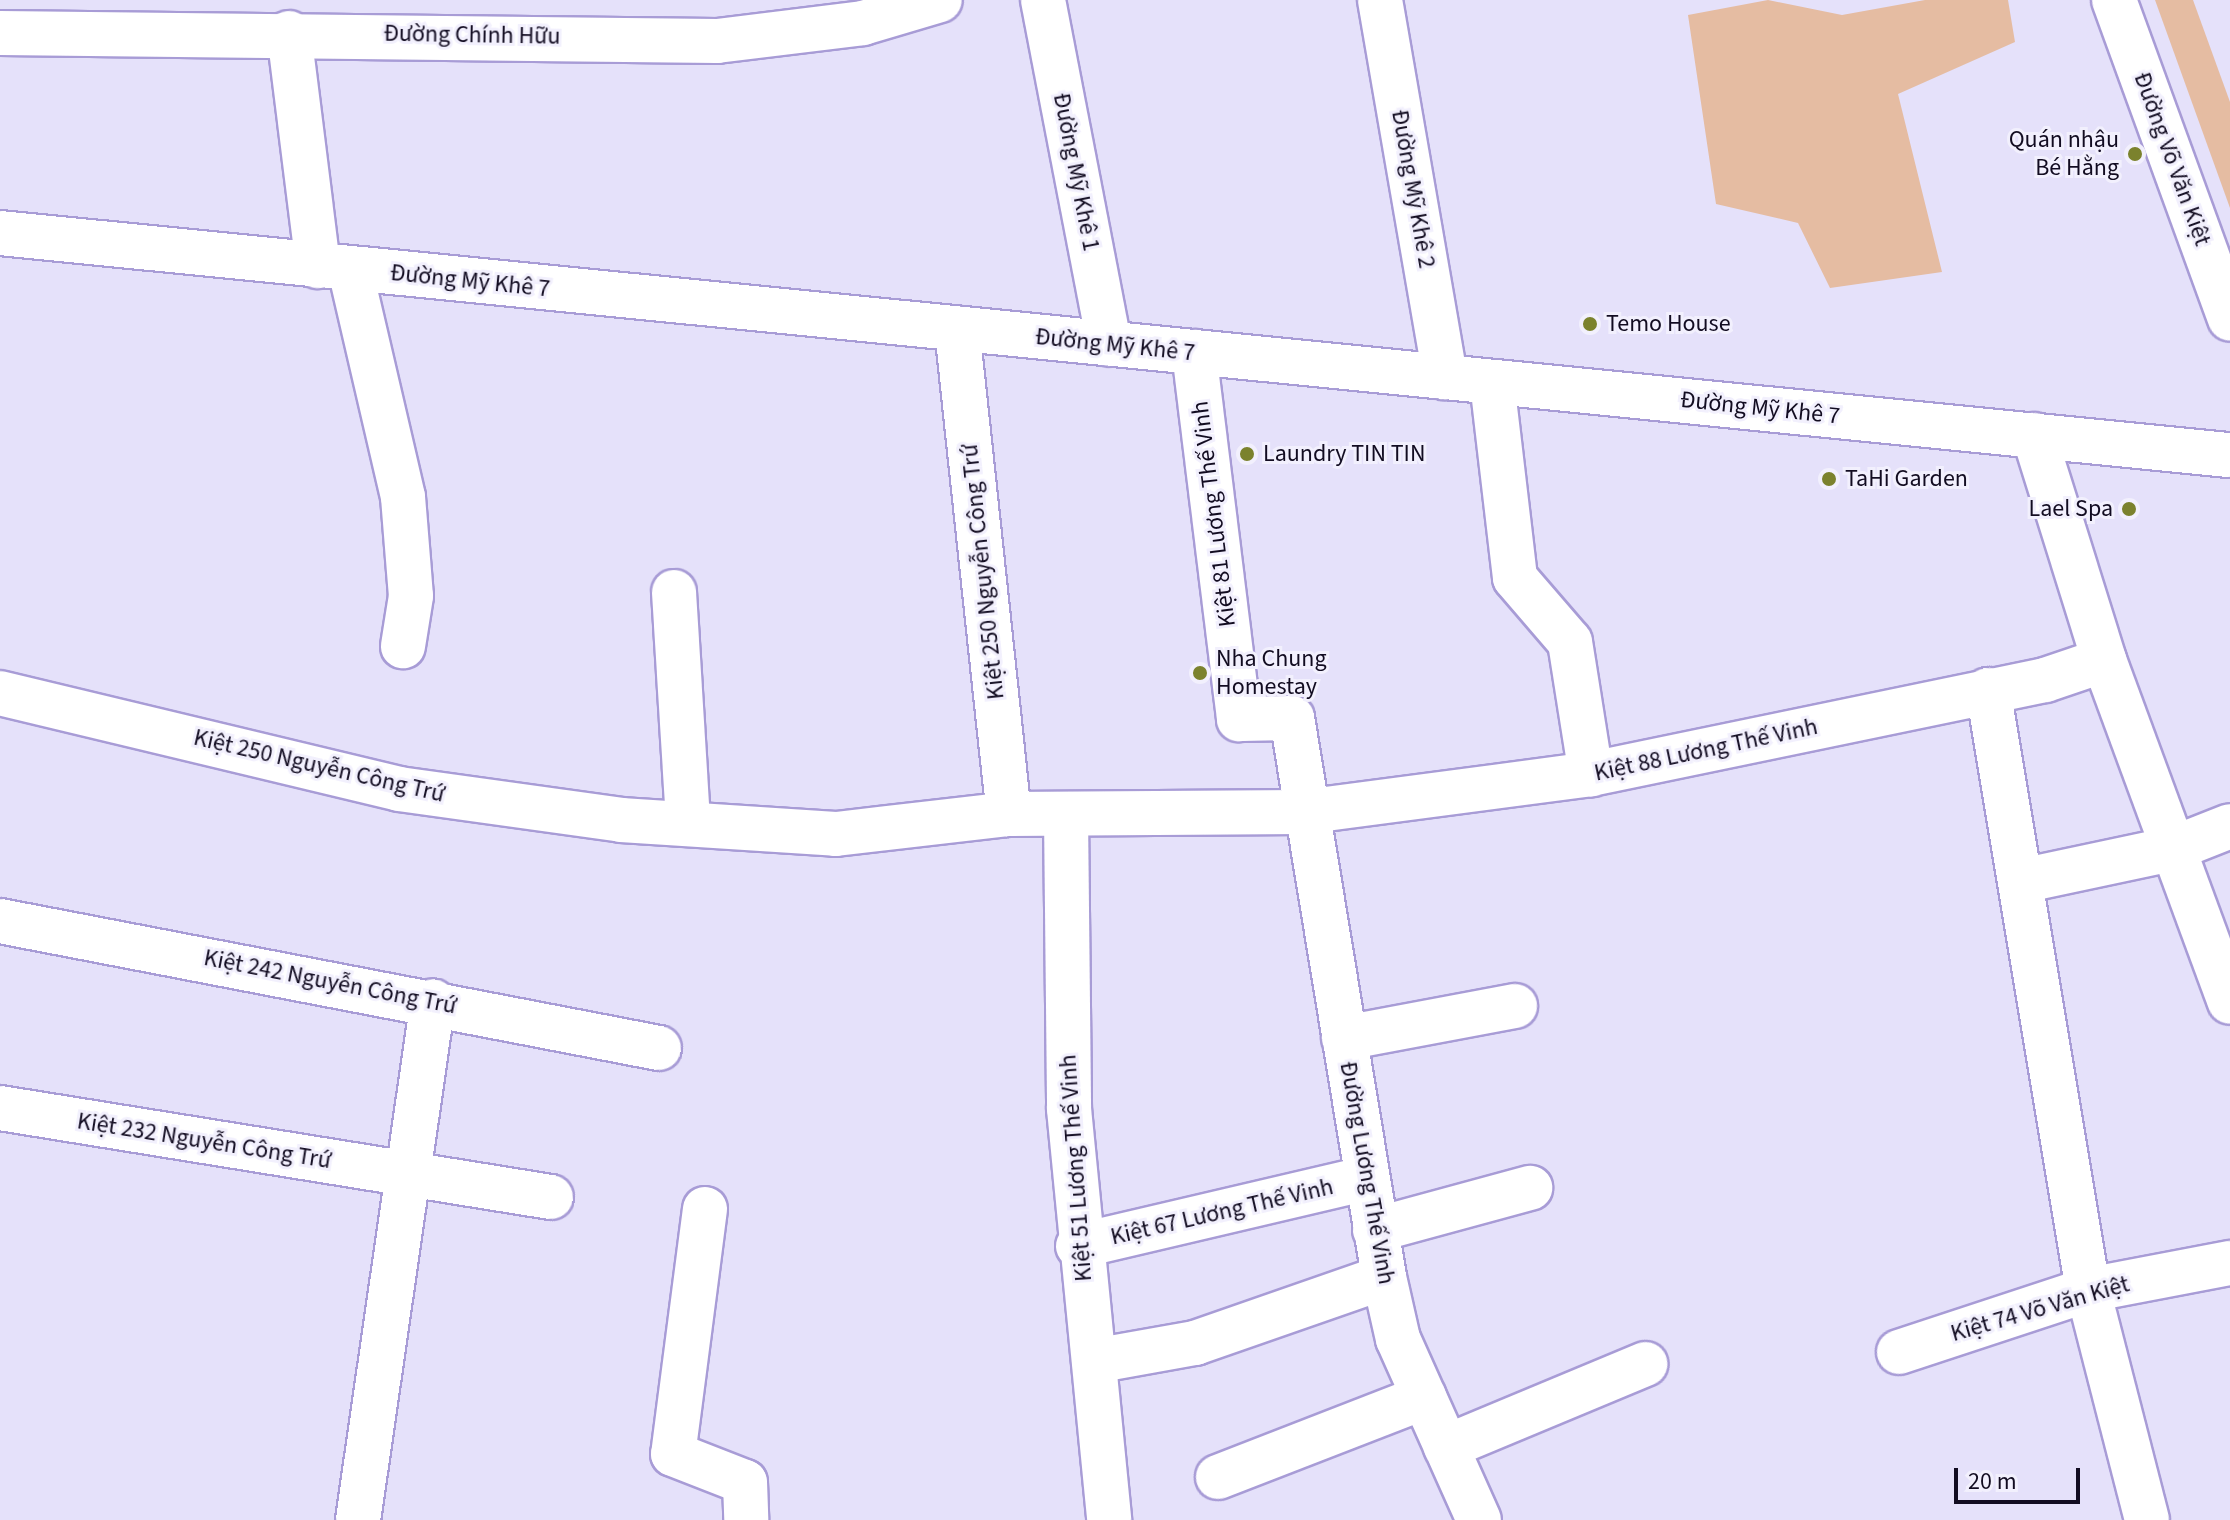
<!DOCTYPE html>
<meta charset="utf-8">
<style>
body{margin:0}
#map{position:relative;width:2230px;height:1520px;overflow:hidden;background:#e5e1fa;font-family:"Source Sans 3",sans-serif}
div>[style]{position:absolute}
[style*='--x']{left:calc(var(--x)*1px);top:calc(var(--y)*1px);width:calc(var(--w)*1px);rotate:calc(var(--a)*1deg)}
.green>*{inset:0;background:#e5bca2}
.roads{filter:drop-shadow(2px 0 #a89cd6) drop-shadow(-2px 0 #a89cd6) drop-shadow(0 2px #a89cd6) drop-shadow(0 -2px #a89cd6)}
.minor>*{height:44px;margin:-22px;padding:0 22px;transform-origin:22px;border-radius:22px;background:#fff}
.major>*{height:44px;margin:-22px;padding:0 22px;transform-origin:22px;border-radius:22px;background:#fff}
.dots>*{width:22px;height:22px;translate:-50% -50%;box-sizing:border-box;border:4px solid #f2f0fd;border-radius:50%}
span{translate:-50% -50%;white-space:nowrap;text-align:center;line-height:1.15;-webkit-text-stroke:6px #f2f0fd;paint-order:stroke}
.street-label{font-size:24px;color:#120c21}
.poi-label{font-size:24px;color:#120c21}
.right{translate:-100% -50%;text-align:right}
.left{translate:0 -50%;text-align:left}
.scale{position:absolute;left:1954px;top:1468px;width:126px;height:36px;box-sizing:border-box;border:4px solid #120c21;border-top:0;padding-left:10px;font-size:24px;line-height:28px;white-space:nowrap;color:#120c21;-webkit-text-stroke:6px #f2f0fd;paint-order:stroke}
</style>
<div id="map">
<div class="green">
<div style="clip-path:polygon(1768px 0,1842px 15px,1925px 0,2008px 0,2015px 42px,1898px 94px,1942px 272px,1830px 288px,1798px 223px,1716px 204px,1688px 15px)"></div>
<div style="clip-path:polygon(2155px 0,2193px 0,2230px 102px,2230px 208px)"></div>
</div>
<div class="roads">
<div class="minor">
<div style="--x:1043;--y:0;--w:350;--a:79.1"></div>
<div style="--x:1380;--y:0;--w:383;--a:80.2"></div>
<div style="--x:0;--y:33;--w:717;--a:0.64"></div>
<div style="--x:717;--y:41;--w:147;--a:-7"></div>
<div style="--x:863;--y:23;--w:80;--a:-16.6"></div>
<div style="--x:289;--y:33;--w:235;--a:82.9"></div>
<div style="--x:0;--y:233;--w:2241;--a:5.69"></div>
<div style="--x:350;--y:269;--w:234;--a:76.9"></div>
<div style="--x:403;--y:497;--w:99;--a:85.4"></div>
<div style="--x:411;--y:596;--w:51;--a:99.1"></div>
<div style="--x:957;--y:329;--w:488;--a:83.9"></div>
<div style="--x:1194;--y:352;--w:370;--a:83"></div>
<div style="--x:1239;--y:719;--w:53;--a:-1.1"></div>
<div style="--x:1292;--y:718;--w:567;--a:80.65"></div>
<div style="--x:1384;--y:1277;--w:64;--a:77.3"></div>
<div style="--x:1398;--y:1339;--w:198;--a:65.9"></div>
<div style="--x:1492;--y:382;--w:197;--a:83.3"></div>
<div style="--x:1515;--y:578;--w:84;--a:49.3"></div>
<div style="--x:1570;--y:642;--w:134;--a:81"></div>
<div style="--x:2034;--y:435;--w:236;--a:72.7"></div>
<div style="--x:2104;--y:660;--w:364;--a:69.8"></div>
<div style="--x:674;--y:592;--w:232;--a:86.5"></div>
<div style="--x:1988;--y:690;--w:608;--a:80.54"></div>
<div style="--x:2088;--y:1290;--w:237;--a:75.6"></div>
<div style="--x:0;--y:693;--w:410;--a:13.5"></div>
<div style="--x:399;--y:789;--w:224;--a:7.9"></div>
<div style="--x:621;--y:820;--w:215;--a:3.7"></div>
<div style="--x:836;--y:834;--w:174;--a:-6.6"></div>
<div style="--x:1009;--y:814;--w:294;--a:-0.4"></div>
<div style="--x:1303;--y:812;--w:290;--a:-7.5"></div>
<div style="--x:1591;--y:774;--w:464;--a:-11.7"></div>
<div style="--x:2045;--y:680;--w:62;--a:-18.7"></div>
<div style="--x:1066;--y:814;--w:295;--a:89.4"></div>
<div style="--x:1069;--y:1109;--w:413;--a:84.4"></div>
<div style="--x:2021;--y:881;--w:154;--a:-12"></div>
<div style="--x:2172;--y:849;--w:62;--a:-21.6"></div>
<div style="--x:0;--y:921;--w:671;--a:10.91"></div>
<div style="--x:1344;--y:1038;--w:174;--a:-10.6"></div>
<div style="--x:0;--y:1108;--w:558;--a:9.18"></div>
<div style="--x:705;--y:1209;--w:247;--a:97.4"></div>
<div style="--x:673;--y:1454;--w:77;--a:21.3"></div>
<div style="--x:745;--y:1482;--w:38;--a:88"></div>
<div style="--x:1375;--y:1230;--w:161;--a:-15.2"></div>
<div style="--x:1078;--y:1246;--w:297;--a:-13.2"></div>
<div style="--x:1899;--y:1352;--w:199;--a:-18.2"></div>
<div style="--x:2088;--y:1290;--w:145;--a:-10.8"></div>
<div style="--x:1094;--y:1361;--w:103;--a:-10.1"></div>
<div style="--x:1195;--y:1343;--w:200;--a:-19.2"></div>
<div style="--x:1446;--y:1447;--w:216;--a:-22.6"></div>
<div style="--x:1218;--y:1477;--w:221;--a:-21.2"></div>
<div style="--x:358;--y:1520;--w:524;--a:-81.78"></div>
</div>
<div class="major">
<div style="--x:2114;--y:0;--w:339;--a:70"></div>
</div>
</div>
<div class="dots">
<div style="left:2135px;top:154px;background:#7b822d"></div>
<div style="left:1590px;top:324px;background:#7b822d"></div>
<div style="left:1247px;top:454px;background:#7b822d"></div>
<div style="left:1829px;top:479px;background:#7b822d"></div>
<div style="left:2129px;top:509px;background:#7b822d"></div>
<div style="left:1200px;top:673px;background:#7b822d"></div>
</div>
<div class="street-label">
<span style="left:472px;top:35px;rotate:1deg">Đường Chính Hữu</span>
<span style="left:2172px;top:159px;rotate:70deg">Đường Võ Văn Kiệt</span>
<span style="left:1076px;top:172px;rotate:79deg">Đường Mỹ Khê 1</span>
<span style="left:1413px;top:189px;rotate:80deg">Đường Mỹ Khê 2</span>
<span style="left:470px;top:281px;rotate:6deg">Đường Mỹ Khê 7</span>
<span style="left:1115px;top:345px;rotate:6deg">Đường Mỹ Khê 7</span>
<span style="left:1760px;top:408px;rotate:6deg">Đường Mỹ Khê 7</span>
<span style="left:1214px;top:514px;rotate:-97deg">Kiệt 81 Lương Thế Vinh</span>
<span style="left:983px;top:572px;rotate:-96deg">Kiệt 250 Nguyễn Công Trứ</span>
<span style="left:1706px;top:750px;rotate:-12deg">Kiệt 88 Lương Thế Vinh</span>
<span style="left:319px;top:766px;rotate:13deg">Kiệt 250 Nguyễn Công Trứ</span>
<span style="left:330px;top:982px;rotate:11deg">Kiệt 242 Nguyễn Công Trứ</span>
<span style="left:204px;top:1141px;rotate:9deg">Kiệt 232 Nguyễn Công Trứ</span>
<span style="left:1076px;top:1168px;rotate:-94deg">Kiệt 51 Lương Thế Vinh</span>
<span style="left:1367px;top:1173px;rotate:80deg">Đường Lương Thế Vinh</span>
<span style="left:1222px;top:1212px;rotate:-13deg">Kiệt 67 Lương Thế Vinh</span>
<span style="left:2040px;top:1309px;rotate:-16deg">Kiệt 74 Võ Văn Kiệt</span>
</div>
<div class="poi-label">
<span class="right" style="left:2119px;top:154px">Quán nhậu<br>Bé Hằng</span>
<span class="left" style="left:1606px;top:324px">Temo House</span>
<span class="left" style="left:1263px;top:454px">Laundry TIN TIN</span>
<span class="left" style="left:1845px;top:479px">TaHi Garden</span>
<span class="right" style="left:2113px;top:509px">Lael Spa</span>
<span class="left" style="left:1216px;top:673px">Nha Chung<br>Homestay</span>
</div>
<div class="scale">20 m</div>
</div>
